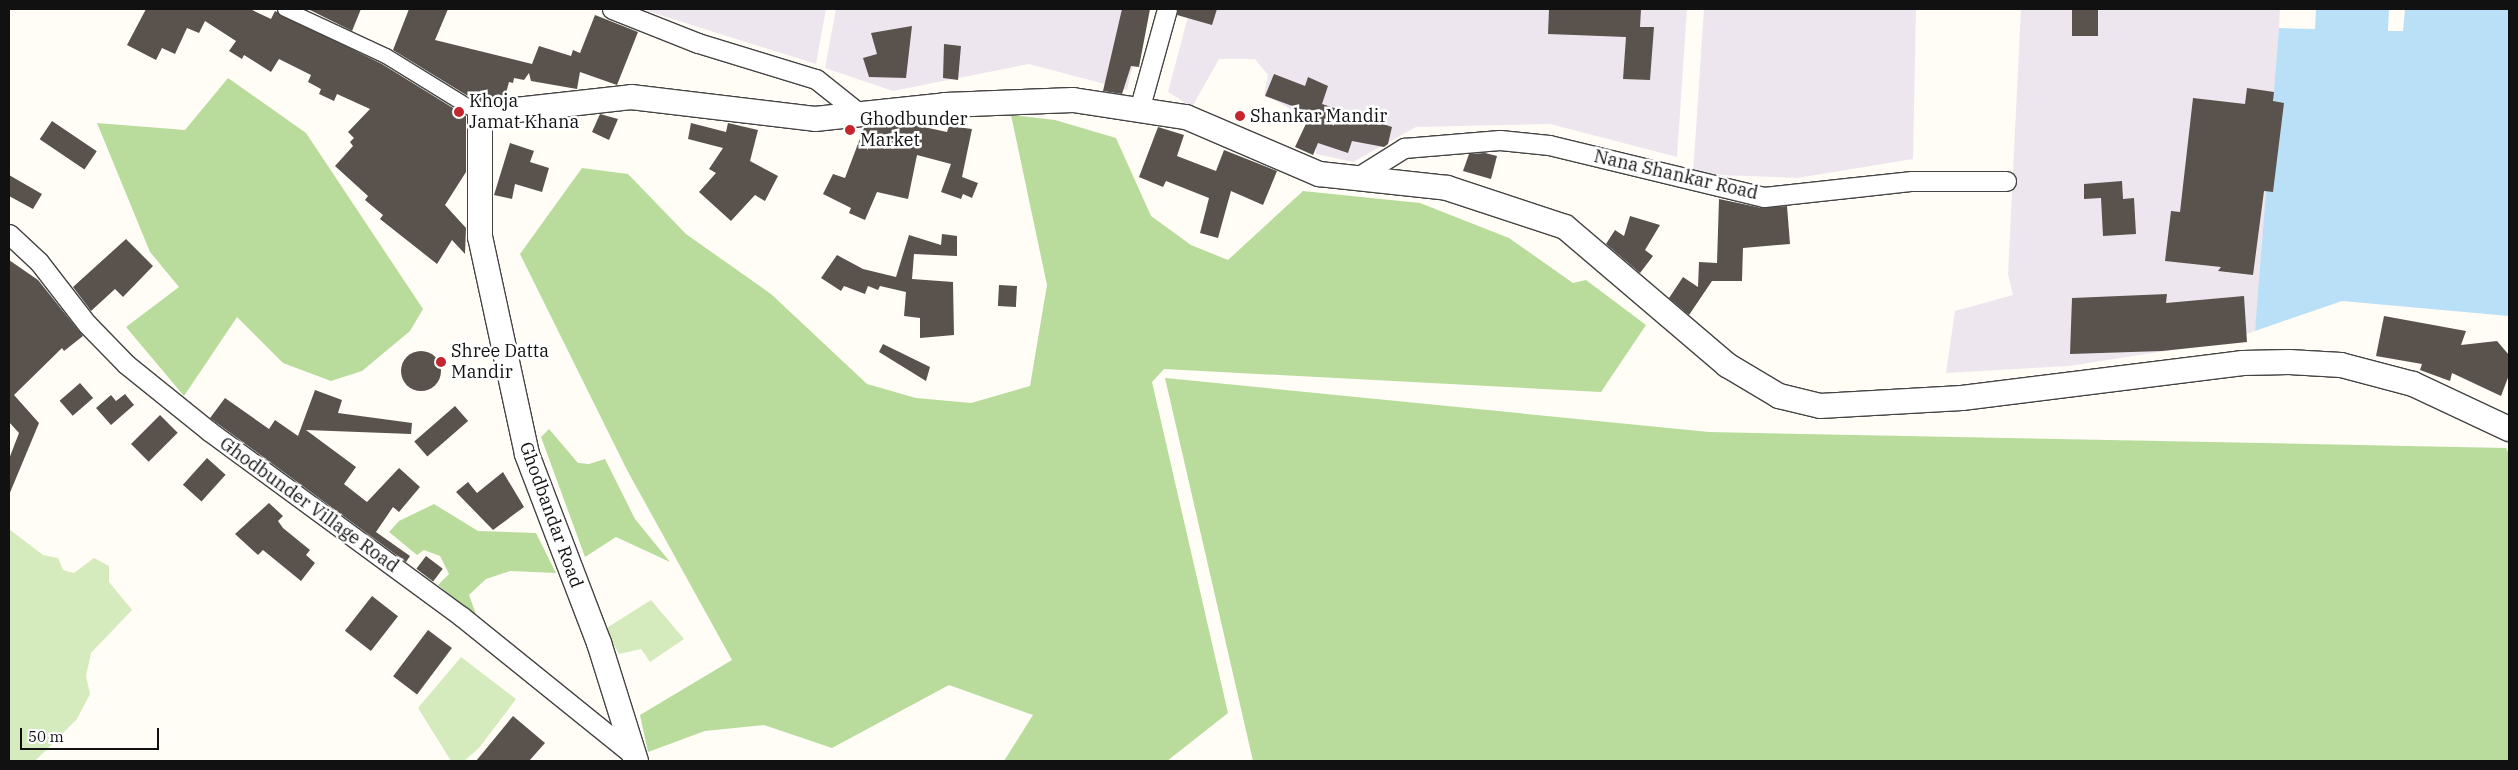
<!DOCTYPE html>
<style>
body{margin:0}
#map{position:relative;width:2518px;height:770px;overflow:hidden;background:#fffdf5;font-family:"IBM Plex Serif",serif}
div>[style]{position:absolute}
[style*='--x']{left:calc(var(--x)*1px);top:calc(var(--y)*1px);width:calc(var(--w)*1px);rotate:calc(var(--a)*1deg)}
.industrial>*{inset:0;background:#eee6ef}
.green>*{inset:0;background:#d5ebbd}
.forest>*{inset:0;background:#b9dc9c}
.water>*{inset:0;background:#b9e0f7}
.building>*{inset:0;background:#5a524d;transform-origin:0 0}
.round{border-radius:50%}
.roads{filter:drop-shadow(1px 0 #444) drop-shadow(-1px 0 #444) drop-shadow(0 1px #444) drop-shadow(0 -1px #444)}
.pedestrian>*{height:14px;margin:-7px;padding:0 7px;transform-origin:7px;border-radius:7px;background:#fff}
.minor>*{height:19px;margin:-9.5px;padding:0 9.5px;transform-origin:9.5px;border-radius:9.5px;background:#fff}
.tertiary>*{height:24px;margin:-12px;padding:0 12px;transform-origin:12px;border-radius:12px;background:#fff}
.dots>*{width:14px;height:14px;translate:-50% -50%;box-sizing:border-box;border:2px solid #fff;border-radius:50%}
span{translate:-50% -50%;white-space:nowrap;text-align:center;line-height:1.15;-webkit-text-stroke:5px #fff;paint-order:stroke}
.poi-label{font-size:18px;color:#111}
.left{translate:0 -50%;text-align:left}
.street-label{font-size:18px;color:#111}
.frame{position:absolute;inset:0;border:10px solid #111;pointer-events:none}
.scale{position:absolute;left:20px;top:728px;width:139px;height:22px;box-sizing:border-box;border:2px solid #111;border-top:0;padding-left:6px;font-size:15px;line-height:18px;white-space:nowrap;color:#111;-webkit-text-stroke:4px #fff;paint-order:stroke}
</style>
<div id="map">
<div class="industrial">
<div style="clip-path:polygon(641px 9px,826px 9px,816px 64px)"></div>
<div style="clip-path:polygon(836px 9px,1146px 9px,1127px 90px,1029px 64px,893px 91px,825px 68px)"></div>
<div style="clip-path:polygon(1190px 9px,1687px 9px,1677px 157px,1550px 124px,1416px 127px,1353px 162px,1316px 154px,1316px 124px,1264px 94px,1268px 75px,1255px 59px,1219px 59px,1192px 107px,1168px 92px)"></div>
<div style="clip-path:polygon(1704px 9px,1916px 9px,1913px 159px,1797px 178px,1693px 174px)"></div>
<div style="clip-path:polygon(2021px 9px,2280px 9px,2271px 177px,2255px 331px,2223px 342px,2069px 366px,1946px 373px,1955px 311px,2013px 295px,2008px 274px)"></div>
</div>
<div class="green">
<div style="clip-path:polygon(9px 529px,43px 555px,58px 558px,63px 570px,74px 573px,94px 558px,109px 566px,109px 582px,132px 610px,91px 653px,86px 676px,90px 694px,77px 719px,35px 761px,9px 761px)"></div>
<div style="clip-path:polygon(651px 600px,684px 639px,650px 662px,641px 649px,619px 654px,605px 629px)"></div>
<div style="clip-path:polygon(461px 657px,516px 699px,479px 748px,464px 761px,451px 761px,418px 708px)"></div>
</div>
<div class="forest">
<div style="clip-path:polygon(228px 78px,306px 133px,423px 309px,410px 331px,362px 371px,331px 381px,283px 363px,237px 317px,184px 396px,126px 327px,179px 287px,150px 252px,97px 123px,185px 130px)"></div>
<div style="clip-path:polygon(1011px 115px,1055px 120px,1116px 138px,1151px 216px,1191px 245px,1228px 260px,1303px 191px,1420px 203px,1509px 238px,1573px 283px,1586px 280px,1646px 325px,1601px 392px,1164px 369px,1152px 382px,1228px 713px,1167px 761px,1004px 761px,1033px 715px,949px 685px,832px 748px,764px 725px,705px 731px,648px 752px,640px 715px,732px 660px,627px 470px,520px 254px,582px 168px,628px 174px,686px 234px,771px 294px,867px 384px,916px 398px,971px 403px,1030px 386px,1047px 285px)"></div>
<div style="clip-path:polygon(1165px 378px,1709px 432px,2506px 448px,2509px 454px,2509px 761px,1253px 761px)"></div>
<div style="clip-path:polygon(549px 429px,578px 463px,589px 464px,605px 459px,635px 519px,670px 562px,616px 537px,585px 557px,541px 437px)"></div>
<div style="clip-path:polygon(434px 504px,478px 531px,536px 533px,556px 573px,510px 571px,486px 579px,469px 595px,477px 617px,438px 585px,449px 574px,440px 556px,424px 550px,417px 555px,389px 532px,399px 521px)"></div>
</div>
<div class="water">
<div style="clip-path:polygon(2316px 9px,2389px 9px,2388px 31px,2403px 31px,2405px 9px,2509px 9px,2509px 316px,2342px 301px,2255px 331px,2279px 28px,2315px 29px)"></div>
</div>
<div class="building">
<div style="clip-path:polygon(146px 9px,250px 9px,271px 19px,275px 11px,382px 64px,466px 116px,466px 172px,445px 205px,466px 228px,465px 254px,452px 240px,437px 264px,380px 219px,383px 215px,365px 200px,368px 196px,335px 166px,353px 146px,350px 142px,354px 138px,348px 132px,370px 109px,337px 94px,334px 101px,319px 94px,321px 89px,308px 82px,311px 75px,279px 59px,271px 72px,244px 55px,242px 59px,229px 51px,236px 41px,205px 21px,199px 33px,187px 28px,175px 54px,162px 48px,156px 60px,127px 45px)"></div>
<div style="clip-path:polygon(308px 9px,361px 9px,352px 31px)"></div>
<div style="clip-path:polygon(409px 9px,448px 9px,435px 40px,532px 64px,539px 46px,571px 56px,573px 50px,580px 53px,595px 15px,638px 32px,617px 85px,580px 72px,577px 89px,531px 81px,529px 73px,524px 80px,514px 78px,513px 83px,509px 82px,505px 97px,476px 101px,393px 50px)"></div>
<div style="clip-path:polygon(1122px 9px,1150px 9px,1139px 67px,1131px 66px,1122px 94px,1103px 91px)"></div>
<div style="clip-path:polygon(1178px 9px,1217px 9px,1212px 25px,1177px 15px)"></div>
<div style="clip-path:polygon(1549px 9px,1641px 9px,1640px 27px,1654px 27px,1650px 80px,1623px 79px,1626px 37px,1548px 34px)"></div>
<div style="left:2072px;top:9px;width:26px;height:27px"></div>
<div style="clip-path:polygon(912px 26px,906px 78px,869px 77px,863px 58px,877px 54px,871px 33px)"></div>
<div style="clip-path:polygon(944px 44px,961px 46px,958px 80px,943px 78px)"></div>
<div style="clip-path:polygon(1274px 74px,1305px 86px,1308px 77px,1328px 86px,1322px 104px,1392px 127px,1388px 144px,1384px 147px,1352px 141px,1348px 153px,1318px 143px,1313px 155px,1295px 147px,1311px 113px,1265px 96px)"></div>
<div style="clip-path:polygon(2247px 88px,2274px 92px,2273px 101px,2284px 103px,2273px 192px,2264px 191px,2253px 275px,2218px 271px,2221px 267px,2165px 261px,2171px 211px,2180px 212px,2193px 98px,2245px 104px)"></div>
<div style="clip-path:polygon(600px 114px,618px 119px,609px 140px,592px 132px)"></div>
<div style="left:52px;top:121px;width:54px;height:22px;rotate:34deg"></div>
<div style="clip-path:polygon(691px 123px,726px 132px,728px 123px,758px 130px,750px 161px,778px 176px,765px 201px,755px 195px,731px 221px,699px 192px,716px 173px,709px 169px,723px 148px,688px 139px)"></div>
<div style="clip-path:polygon(905px 123px,947px 132px,949px 126px,972px 129px,962px 177px,978px 183px,972px 198px,963px 194px,961px 199px,941px 192px,951px 164px,917px 155px,908px 199px,877px 192px,865px 220px,849px 213px,851px 208px,823px 194px,833px 174px,845px 178px,864px 128px)"></div>
<div style="clip-path:polygon(1158px 127px,1184px 135px,1177px 156px,1216px 171px,1224px 150px,1277px 171px,1263px 205px,1231px 191px,1218px 238px,1200px 233px,1209px 198px,1166px 181px,1163px 187px,1139px 177px)"></div>
<div style="clip-path:polygon(510px 143px,534px 151px,530px 162px,549px 168px,542px 192px,515px 184px,512px 199px,494px 195px)"></div>
<div style="clip-path:polygon(1485px 153px,1497px 156px,1491px 179px,1463px 171px,1469px 154px)"></div>
<div style="clip-path:polygon(9px 175px,42px 194px,33px 209px,9px 196px)"></div>
<div style="clip-path:polygon(2122px 181px,2123px 199px,2134px 198px,2136px 234px,2103px 236px,2101px 198px,2084px 199px,2084px 184px)"></div>
<div style="clip-path:polygon(1719px 199px,1762px 208px,1787px 206px,1790px 244px,1743px 248px,1742px 281px,1712px 281px,1689px 315px,1669px 298px,1683px 277px,1698px 287px,1699px 262px,1717px 263px)"></div>
<div style="clip-path:polygon(1630px 216px,1660px 225px,1645px 250px,1653px 256px,1640px 273px,1606px 244px,1615px 230px,1624px 236px)"></div>
<div style="clip-path:polygon(942px 234px,957px 236px,957px 256px,914px 254px,912px 279px,953px 282px,954px 335px,920px 338px,920px 318px,904px 316px,906px 292px,880px 286px,878px 290px,868px 286px,865px 294px,844px 286px,841px 291px,821px 278px,837px 255px,863px 269px,896px 277px,909px 235px,941px 245px)"></div>
<div style="clip-path:polygon(126px 239px,153px 266px,123px 297px,115px 289px,91px 311px,73px 287px)"></div>
<div style="clip-path:polygon(9px 260px,38px 280px,83px 336px,64px 351px,62px 348px,14px 395px,39px 423px,9px 495px,9px 459px,19px 433px,9px 422px)"></div>
<div style="left:999px;top:285px;width:18px;height:21px;rotate:3deg"></div>
<div style="clip-path:polygon(2167px 294px,2166px 303px,2244px 296px,2247px 342px,2162px 351px,2070px 354px,2072px 298px)"></div>
<div style="clip-path:polygon(2384px 316px,2466px 331px,2461px 345px,2497px 341px,2509px 355px,2509px 375px,2501px 396px,2452px 373px,2450px 381px,2420px 370px,2422px 364px,2376px 356px)"></div>
<div style="clip-path:polygon(883px 344px,930px 367px,926px 381px,879px 352px)"></div>
<div class="round" style="left:401px;top:351px;width:40px;height:40px"></div>
<div style="left:80px;top:383px;width:20px;height:27px;rotate:49deg"></div>
<div style="clip-path:polygon(315px 390px,342px 400px,338px 413px,412px 423px,411px 434px,306px 430px,356px 467px,344px 484px,367px 502px,399px 468px,420px 487px,399px 512px,393px 507px,376px 532px,410px 556px,406px 562px,210px 418px,225px 398px,269px 429px,275px 420px,298px 436px)"></div>
<div style="clip-path:polygon(125px 394px,134px 405px,111px 425px,96px 408px,111px 395px,116px 401px)"></div>
<div style="left:455px;top:406px;width:20px;height:54px;rotate:49deg"></div>
<div style="left:160px;top:415px;width:25px;height:41px;rotate:45deg"></div>
<div style="left:207px;top:458px;width:25px;height:36px;rotate:42deg"></div>
<div style="clip-path:polygon(503px 472px,524px 507px,493px 530px,456px 492px,468px 482px,477px 493px)"></div>
<div style="clip-path:polygon(269px 503px,283px 516px,278px 521px,283px 528px,310px 550px,306px 555px,315px 563px,301px 581px,263px 550px,258px 555px,235px 534px)"></div>
<div style="left:426px;top:556px;width:21px;height:16px;rotate:37deg"></div>
<div style="left:372px;top:596px;width:33px;height:44px;rotate:38deg"></div>
<div style="left:428px;top:630px;width:30px;height:58px;rotate:37deg"></div>
<div style="clip-path:polygon(513px 716px,545px 743px,529px 761px,476px 761px)"></div>
</div>
<div class="roads">
<div class="pedestrian">
<div style="--x:285;--y:9;--w:111;--a:25"></div>
<div style="--x:386;--y:56;--w:110;--a:31.7"></div>
</div>
<div class="minor">
<div style="--x:612;--y:9;--w:92;--a:21.6"></div>
<div style="--x:698;--y:43;--w:123;--a:17"></div>
<div style="--x:816;--y:79;--w:56;--a:38.5"></div>
<div style="--x:1139;--y:110;--w:105;--a:-74.5"></div>
<div style="--x:1356;--y:178;--w:57;--a:-32"></div>
<div style="--x:1404;--y:148;--w:96;--a:-4.8"></div>
<div style="--x:1500;--y:140;--w:49;--a:5.8"></div>
<div style="--x:1549;--y:145;--w:221;--a:13.6"></div>
<div style="--x:1764;--y:197;--w:149;--a:-6.2"></div>
<div style="--x:1912;--y:181;--w:94;--a:0"></div>
<div style="--x:9;--y:234;--w:41;--a:43"></div>
<div style="--x:39;--y:262;--w:78;--a:52.3"></div>
<div style="--x:87;--y:324;--w:56;--a:45.7"></div>
<div style="--x:126;--y:364;--w:107;--a:38.9"></div>
<div style="--x:209;--y:431;--w:313;--a:36.3"></div>
<div style="--x:461;--y:616;--w:220;--a:38.9"></div>
</div>
<div class="tertiary">
<div style="--x:636;--y:761;--w:124;--a:-107.4"></div>
<div style="--x:599;--y:643;--w:202;--a:-110.9"></div>
<div style="--x:527;--y:454;--w:222;--a:-102.2"></div>
<div style="--x:480;--y:237;--w:123;--a:-90"></div>
<div style="--x:480;--y:114;--w:152;--a:-6.4"></div>
<div style="--x:631;--y:97;--w:185;--a:6.8"></div>
<div style="--x:815;--y:119;--w:131;--a:-6.1"></div>
<div style="--x:945;--y:105;--w:128;--a:-2.2"></div>
<div style="--x:1073;--y:100;--w:114;--a:8.6"></div>
<div style="--x:1186;--y:117;--w:145;--a:23.2"></div>
<div style="--x:1319;--y:174;--w:129;--a:6.2"></div>
<div style="--x:1447;--y:188;--w:124;--a:18.3"></div>
<div style="--x:1565;--y:227;--w:213;--a:40.4"></div>
<div style="--x:1727;--y:365;--w:61;--a:30.8"></div>
<div style="--x:1779;--y:396;--w:42;--a:13.7"></div>
<div style="--x:1820;--y:406;--w:142;--a:-3.2"></div>
<div style="--x:1962;--y:398;--w:283;--a:-7.1"></div>
<div style="--x:2243;--y:363;--w:46;--a:-1.2"></div>
<div style="--x:2289;--y:362;--w:52;--a:3.3"></div>
<div style="--x:2341;--y:365;--w:74;--a:14.8"></div>
<div style="--x:2413;--y:384;--w:106;--a:25.1"></div>
</div>
</div>
<div class="dots">
<div style="left:459px;top:112px;background:#c4262e"></div>
<div style="left:1240px;top:116px;background:#c4262e"></div>
<div style="left:850px;top:130px;background:#c4262e"></div>
<div style="left:441px;top:362px;background:#c4262e"></div>
</div>
<div class="poi-label">
<span class="left" style="left:469px;top:112px">Khoja<br>Jamat Khana</span>
<span class="left" style="left:1250px;top:116px">Shankar Mandir</span>
<span class="left" style="left:860px;top:130px">Ghodbunder<br>Market</span>
<span class="left" style="left:451px;top:362px">Shree Datta<br>Mandir</span>
</div>
<div class="street-label">
<span style="left:1676px;top:175px;rotate:13deg">Nana Shankar Road</span>
<span style="left:309px;top:505px;rotate:36deg">Ghodbunder Village Road</span>
<span style="left:551px;top:515px;rotate:70deg">Ghodbandar Road</span>
</div>
<div class="frame"></div>
<div class="scale">50 m</div>
</div>
